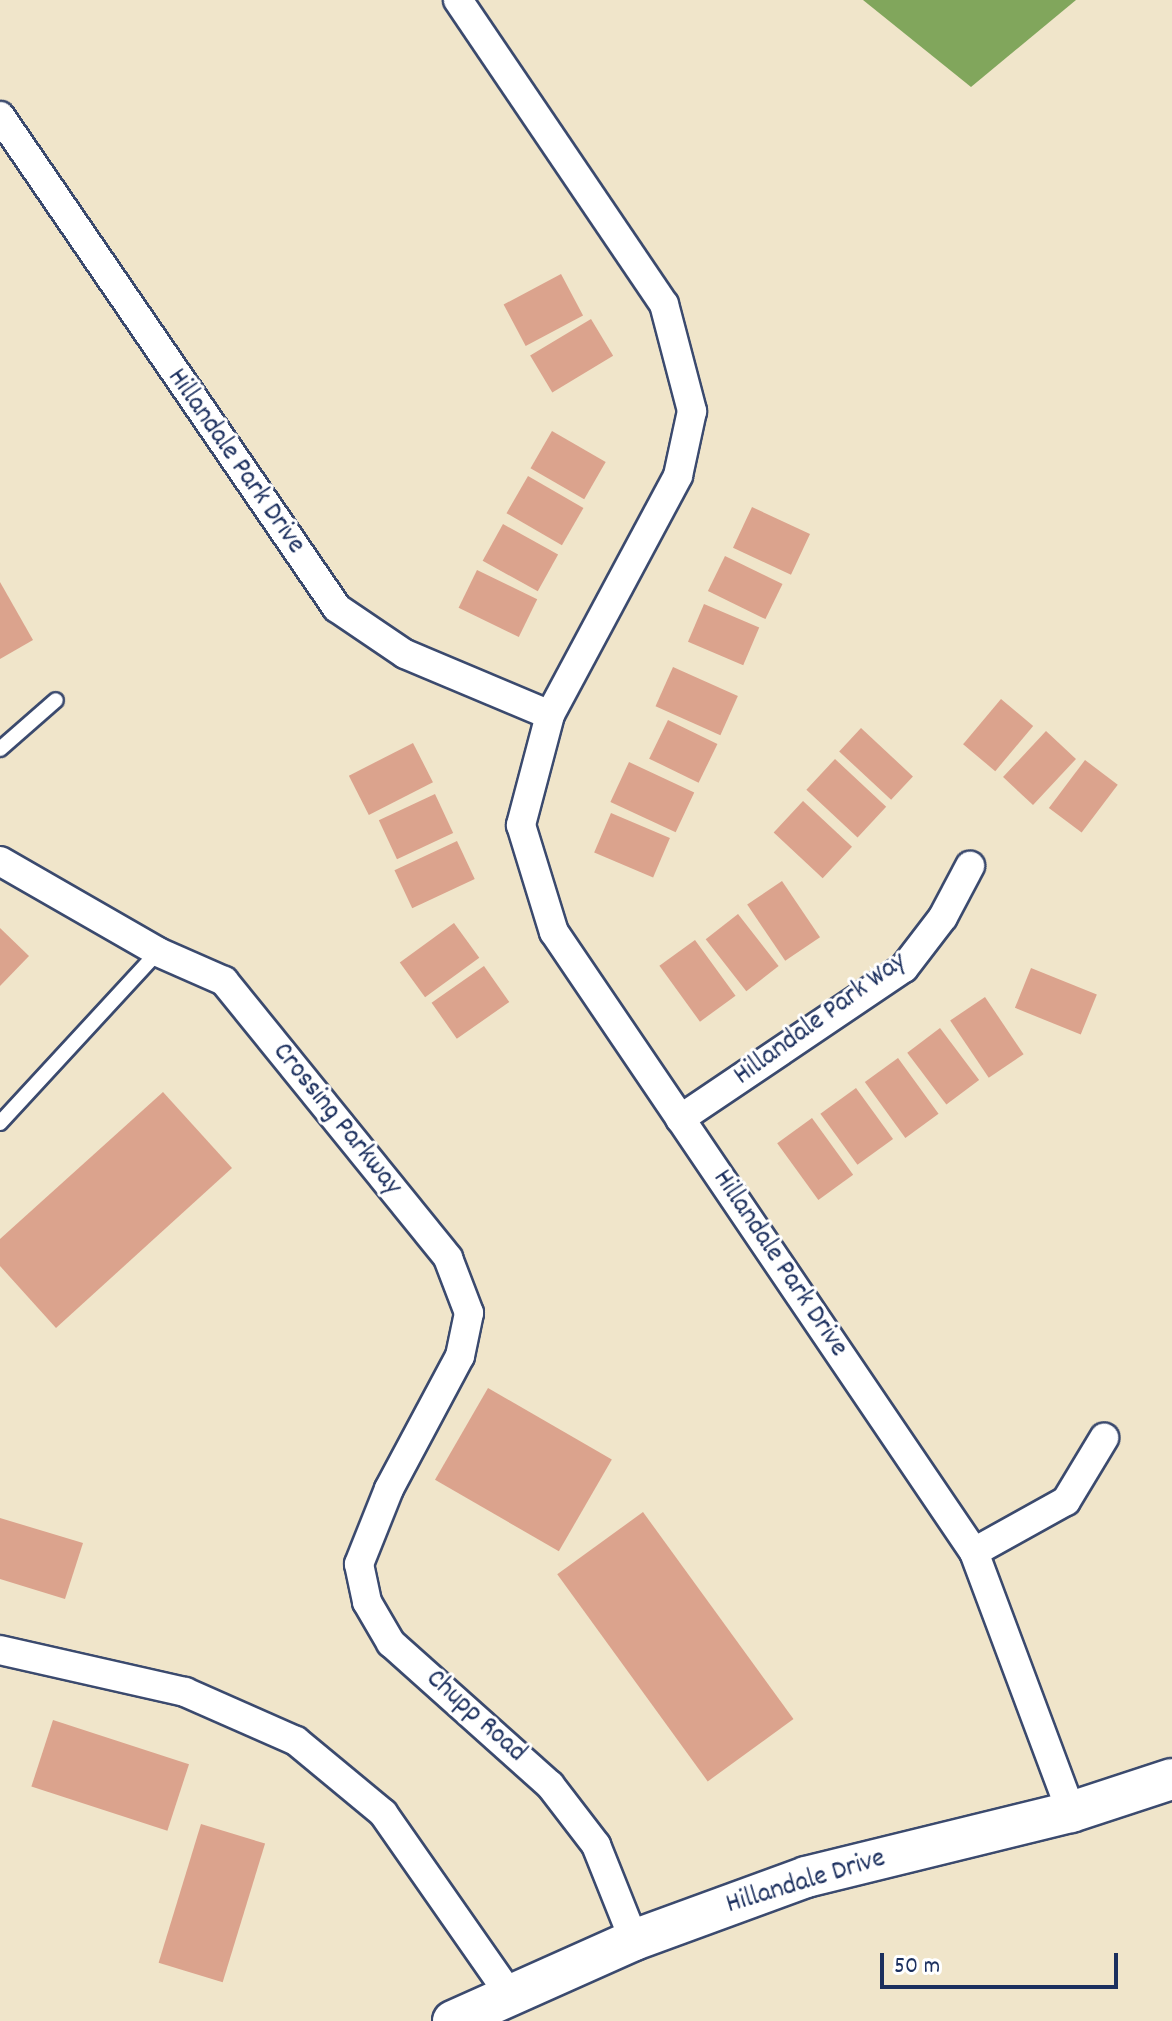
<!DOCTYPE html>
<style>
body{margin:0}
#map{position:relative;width:1172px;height:2021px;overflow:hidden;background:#f0e5ca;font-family:Dekko,sans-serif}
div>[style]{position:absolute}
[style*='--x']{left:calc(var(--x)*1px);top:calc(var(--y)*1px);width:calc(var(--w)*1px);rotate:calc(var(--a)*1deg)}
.forest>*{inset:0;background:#81a65c}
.building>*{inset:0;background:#dba38d;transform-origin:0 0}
.roads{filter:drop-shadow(2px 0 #3b4a6e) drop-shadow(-2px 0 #3b4a6e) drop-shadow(0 2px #3b4a6e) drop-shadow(0 -2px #3b4a6e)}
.service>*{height:14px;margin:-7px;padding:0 7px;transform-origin:7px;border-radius:7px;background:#fff}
.minor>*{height:28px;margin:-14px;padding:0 14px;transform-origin:14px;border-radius:14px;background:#fff}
.secondary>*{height:40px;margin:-20px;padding:0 20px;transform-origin:20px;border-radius:20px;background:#fff}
span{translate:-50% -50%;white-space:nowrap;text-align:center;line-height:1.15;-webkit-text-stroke:6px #fff;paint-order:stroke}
.street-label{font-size:28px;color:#1b2f5e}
.scale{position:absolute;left:880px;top:1953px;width:238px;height:36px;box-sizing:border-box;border:4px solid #1b2f5e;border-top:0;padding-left:10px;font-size:24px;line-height:28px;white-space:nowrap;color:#1b2f5e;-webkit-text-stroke:6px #fff;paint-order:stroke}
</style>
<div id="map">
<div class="forest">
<div style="clip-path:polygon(863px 0,1076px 0,971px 87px)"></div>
</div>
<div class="building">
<div style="left:561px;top:274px;width:47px;height:65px;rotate:62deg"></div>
<div style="left:591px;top:319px;width:43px;height:71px;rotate:59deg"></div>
<div style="left:552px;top:431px;width:62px;height:43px;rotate:30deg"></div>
<div style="left:528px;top:476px;width:64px;height:43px;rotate:30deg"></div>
<div style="left:752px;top:507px;width:64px;height:45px;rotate:25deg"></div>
<div style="left:503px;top:524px;width:63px;height:42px;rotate:29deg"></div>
<div style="left:725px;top:556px;width:64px;height:39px;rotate:26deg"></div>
<div style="left:477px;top:570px;width:67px;height:42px;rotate:26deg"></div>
<div style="clip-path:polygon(0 582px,33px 640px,0 659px)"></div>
<div style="left:704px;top:604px;width:60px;height:41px;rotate:23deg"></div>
<div style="left:673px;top:667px;width:71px;height:43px;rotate:24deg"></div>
<div style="left:1001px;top:699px;width:42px;height:59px;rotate:40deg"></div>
<div style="left:668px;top:720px;width:55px;height:43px;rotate:26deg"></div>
<div style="left:861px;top:728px;width:71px;height:32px;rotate:43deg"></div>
<div style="left:1046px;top:731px;width:41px;height:63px;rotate:43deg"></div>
<div style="left:413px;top:743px;width:44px;height:72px;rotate:63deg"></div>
<div style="left:835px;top:759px;width:70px;height:42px;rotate:43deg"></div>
<div style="left:1085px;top:760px;width:41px;height:60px;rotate:37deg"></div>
<div style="left:629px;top:762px;width:72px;height:44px;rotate:25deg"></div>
<div style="left:435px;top:794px;width:43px;height:62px;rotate:65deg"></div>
<div style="left:803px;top:801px;width:67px;height:43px;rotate:43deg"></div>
<div style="left:611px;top:813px;width:64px;height:43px;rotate:23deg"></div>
<div style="left:457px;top:841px;width:42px;height:69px;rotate:65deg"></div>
<div style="left:782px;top:881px;width:68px;height:42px;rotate:56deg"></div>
<div style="left:738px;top:914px;width:66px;height:41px;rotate:52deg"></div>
<div style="left:454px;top:923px;width:43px;height:67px;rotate:54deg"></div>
<div style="clip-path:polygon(0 928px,29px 956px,0 986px)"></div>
<div style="left:695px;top:940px;width:69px;height:44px;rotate:54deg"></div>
<div style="left:484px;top:966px;width:44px;height:64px;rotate:55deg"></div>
<div style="left:1031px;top:968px;width:71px;height:43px;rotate:22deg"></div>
<div style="left:985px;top:997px;width:69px;height:42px;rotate:56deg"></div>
<div style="left:940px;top:1028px;width:65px;height:41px;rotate:53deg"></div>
<div style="left:898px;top:1058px;width:69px;height:41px;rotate:54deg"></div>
<div style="left:856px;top:1088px;width:63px;height:44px;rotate:54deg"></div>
<div style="clip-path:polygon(163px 1092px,232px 1168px,56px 1328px,0 1266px,0 1239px)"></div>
<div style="left:812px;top:1118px;width:70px;height:43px;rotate:54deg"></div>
<div style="left:488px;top:1388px;width:143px;height:106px;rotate:30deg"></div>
<div style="left:643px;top:1512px;width:256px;height:106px;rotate:54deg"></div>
<div style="clip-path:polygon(0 1518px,83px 1543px,65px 1599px,0 1579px)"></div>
<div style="left:53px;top:1720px;width:143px;height:70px;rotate:18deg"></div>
<div style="left:201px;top:1824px;width:67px;height:145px;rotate:17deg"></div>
</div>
<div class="roads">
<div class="service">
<div style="--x:0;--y:749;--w:74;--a:-41.2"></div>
<div style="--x:0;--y:1123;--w:233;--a:-47.3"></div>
</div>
<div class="minor">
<div style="--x:458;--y:0;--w:367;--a:55.9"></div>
<div style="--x:664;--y:304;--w:111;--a:75.3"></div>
<div style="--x:692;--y:411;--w:66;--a:102.2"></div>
<div style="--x:678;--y:476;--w:271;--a:118.2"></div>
<div style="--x:0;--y:116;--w:596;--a:55.59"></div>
<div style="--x:337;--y:608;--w:82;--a:34.1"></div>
<div style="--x:405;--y:654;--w:157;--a:22.8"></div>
<div style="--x:550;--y:715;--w:114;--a:104.8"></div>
<div style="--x:521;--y:825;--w:112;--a:72.9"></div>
<div style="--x:554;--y:932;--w:749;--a:55.89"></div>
<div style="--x:974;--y:1552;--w:278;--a:69.5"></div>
<div style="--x:0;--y:861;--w:182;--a:29.9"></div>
<div style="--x:158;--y:952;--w:72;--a:23.7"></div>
<div style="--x:224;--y:981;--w:356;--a:51"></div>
<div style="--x:448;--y:1258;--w:59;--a:69.1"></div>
<div style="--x:469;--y:1313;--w:44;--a:101.8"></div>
<div style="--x:460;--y:1356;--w:151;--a:118.1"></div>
<div style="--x:389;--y:1489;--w:81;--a:111.8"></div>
<div style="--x:359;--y:1564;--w:39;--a:78"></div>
<div style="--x:367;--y:1602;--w:48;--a:59.7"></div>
<div style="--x:391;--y:1643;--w:213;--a:41.8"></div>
<div style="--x:550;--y:1785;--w:76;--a:52.5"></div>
<div style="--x:596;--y:1845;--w:102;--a:68.2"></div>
<div style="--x:680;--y:1119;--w:270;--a:-34"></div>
<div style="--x:904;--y:968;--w:64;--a:-52.6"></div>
<div style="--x:943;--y:917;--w:58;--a:-62.1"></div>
<div style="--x:974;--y:1552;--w:105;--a:-29"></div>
<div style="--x:1066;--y:1501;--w:74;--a:-58.9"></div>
<div style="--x:0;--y:1650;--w:190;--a:12.8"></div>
<div style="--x:185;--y:1692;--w:121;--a:23.8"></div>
<div style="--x:296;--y:1741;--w:113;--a:39.6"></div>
<div style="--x:383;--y:1813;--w:218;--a:55.1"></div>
</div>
<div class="secondary">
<div style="--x:453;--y:2021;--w:198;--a:-24.1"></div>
<div style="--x:634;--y:1940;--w:183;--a:-20.1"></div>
<div style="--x:806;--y:1877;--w:273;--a:-13.8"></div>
<div style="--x:1071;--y:1812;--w:106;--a:-18.1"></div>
</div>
</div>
<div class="street-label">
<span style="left:235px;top:462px;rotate:55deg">Hillandale Park Drive</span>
<span style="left:821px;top:1020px;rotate:-36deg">Hillandale Park Way</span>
<span style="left:336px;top:1120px;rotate:51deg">Crossing Parkway</span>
<span style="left:779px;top:1264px;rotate:56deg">Hillandale Park Drive</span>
<span style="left:475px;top:1717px;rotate:42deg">Chupp Road</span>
<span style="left:806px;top:1883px;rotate:-17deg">Hillandale Drive</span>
</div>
<div class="scale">50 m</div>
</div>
